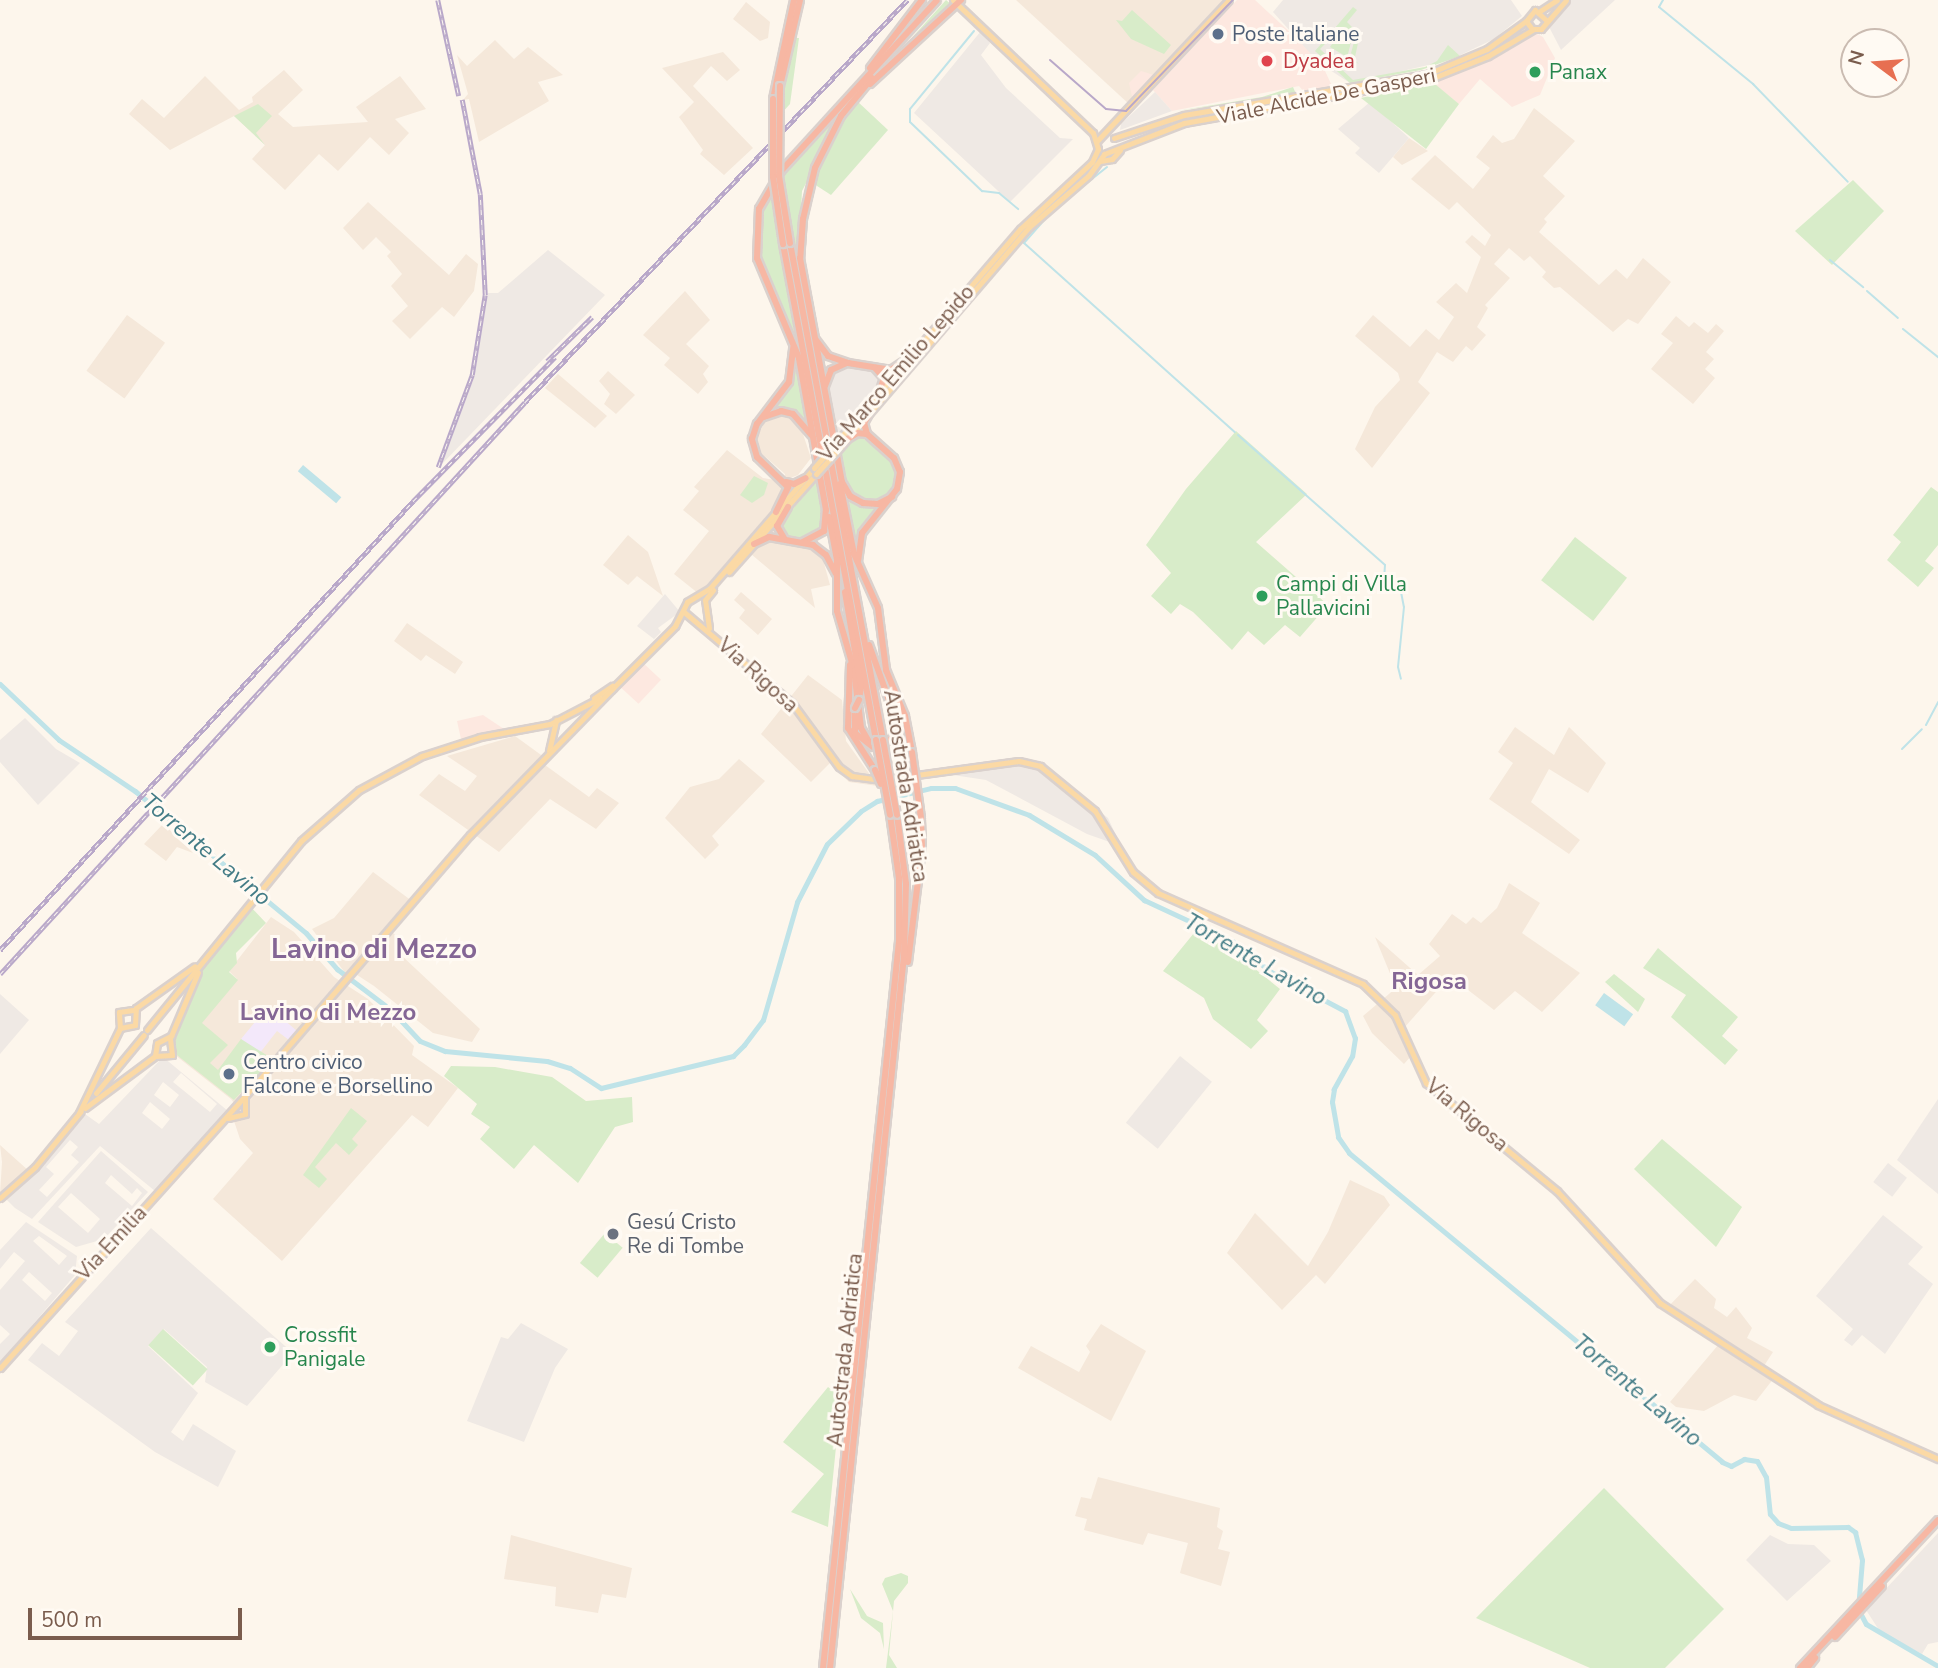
<!DOCTYPE html>
<meta charset="utf-8">
<style>
body{margin:0}
#map{position:relative;width:1938px;height:1668px;overflow:hidden;background:#fdf6ec;font-family:"Nunito Sans",sans-serif}
div>[style]{position:absolute}
[style*='--x']{left:calc(var(--x)*1px);top:calc(var(--y)*1px);width:calc(var(--w)*1px);rotate:calc(var(--a)*1deg)}
.residential>*{inset:0;background:#f5e8da;transform-origin:0 0}
.commercial>*{inset:0;background:#fde8e0;transform-origin:0 0}
.industrial>*{inset:0;background:#efe9e4;transform-origin:0 0}
.education>*{inset:0;background:#f3e8fa}
.green>*{inset:0;background:#d8ecc9;transform-origin:0 0}
.water>*{inset:0;background:#bfe3e8;transform-origin:0 0}
.stream>*{height:2px;margin:-1px;padding:0 1px;transform-origin:1px;border-radius:1px;background:#bfe3e8}
.river>*{height:5px;margin:-2.5px;padding:0 2.5px;transform-origin:2.5px;border-radius:2.5px;background:#bfe3e8}
.roads{filter:drop-shadow(2px 0 #dad1cd) drop-shadow(-2px 0 #dad1cd) drop-shadow(0 2px #dad1cd) drop-shadow(0 -2px #dad1cd)}
.major>*{height:5px;margin:-2.5px;padding:0 2.5px;transform-origin:2.5px;border-radius:2.5px;background:#fbd9a5}
.highway>*{height:6px;margin:-3px;padding:0 3px;transform-origin:3px;border-radius:3px;background:#f7b7a3}
.tram>*{height:2px;margin:-1px;padding:0 1px;transform-origin:1px;border-radius:1px;background:#b9a8c9}
.rail>*{height:4.5px;margin-top:-2.25px;transform-origin:0;background:repeating-linear-gradient(90deg,#fffaf3 0 5px,#b9a8c9 0 10px);box-sizing:border-box;border-block:2px solid #b9a8c9}
.bridges{filter:drop-shadow(2px 0 #dad1cd) drop-shadow(-2px 0 #dad1cd) drop-shadow(0 2px #dad1cd) drop-shadow(0 -2px #dad1cd)}
.major-bridge>*{height:5px;margin:-2.5px;padding:0 2.5px;transform-origin:2.5px;border-radius:2.5px;background:#fbd9a5}
.highway-bridge>*{height:6px;margin:-3px;padding:0 3px;transform-origin:3px;border-radius:3px;background:#f7b7a3}
.dots>*{width:19px;height:19px;translate:-50% -50%;box-sizing:border-box;border:4px solid #fffaf3;border-radius:50%}
span{translate:-50% -50%;white-space:nowrap;text-align:center;line-height:1.15;-webkit-text-stroke:6px #fffaf3;paint-order:stroke}
.service-label{font-size:21px;color:#4e5e75}
.left{translate:0 -50%;text-align:left}
.health-label{font-size:21px;color:#be3a42}
.leisure-label{font-size:21px;color:#27864d}
.street-label{font-size:21px;color:#7a5c4d}
.worship-label{font-size:21px;color:#5b616d}
.water-label{font-size:23px;color:#437c86;font-style:italic}
.quarter-label{font-size:24px;color:#846695;font-weight:700}
.district-label{font-size:28px;color:#846695;font-weight:700}
.north{position:absolute;left:1840px;top:28px;width:70px;height:70px;box-sizing:border-box;background:#fffaf3;border:2px solid #cabbb1;border-radius:50%;rotate:286deg;font-size:19px;font-weight:700;line-height:28px;text-align:center;color:#7a5c4d}
.north::after{content:'';display:block;margin:auto;width:24px;height:32px;background:#e76f51;clip-path:polygon(50% 0,100% 100%,50% 72%,0 100%)}
.scale{position:absolute;left:28px;top:1608px;width:214px;height:32px;box-sizing:border-box;border:4px solid #7a5c4d;border-top:0;padding-left:9px;font-size:21px;line-height:24px;white-space:nowrap;color:#7a5c4d;-webkit-text-stroke:5px #fffaf3;paint-order:stroke}
</style>
<div id="map">
<div class="residential">
<div style="clip-path:polygon(1016px 0,1226px 0,1130px 105px)"></div>
<div style="clip-path:polygon(746px 2px,770px 22px,768px 38px,760px 41px,733px 19px)"></div>
<div style="clip-path:polygon(495px 40px,514px 59px,528px 47px,563px 75px,538px 82px,549px 101px,479px 142px,469px 99px,463px 100px,468px 94px,457px 55px,467px 66px)"></div>
<div style="clip-path:polygon(723px 52px,740px 70px,727px 81px,711px 66px,693px 86px,753px 148px,724px 175px,700px 154px,703px 150px,679px 117px,694px 102px,662px 68px)"></div>
<div style="clip-path:polygon(284px 70px,303px 90px,278px 114px,293px 127px,368px 122px,356px 107px,400px 76px,426px 109px,395px 119px,409px 133px,389px 155px,370px 137px,338px 171px,319px 154px,285px 190px,252px 159px,265px 145px,234px 116px,170px 150px,129px 114px,142px 99px,164px 118px,205px 76px,239px 110px,253px 102px,252px 97px)"></div>
<div style="clip-path:polygon(1534px 108px,1575px 141px,1543px 176px,1565px 196px,1544px 219px,1547px 222px,1539px 232px,1599px 285px,1616px 269px,1627px 279px,1643px 258px,1671px 282px,1638px 324px,1628px 319px,1613px 332px,1560px 287px,1554px 288px,1542px 277px,1546px 272px,1530px 256px,1524px 261px,1509px 248px,1494px 264px,1510px 278px,1485px 305px,1488px 308px,1477px 327px,1486px 335px,1472px 351px,1466px 346px,1453px 362px,1437px 352px,1418px 382px,1430px 393px,1372px 468px,1355px 449px,1375px 407px,1400px 380px,1398px 373px,1355px 336px,1373px 315px,1410px 347px,1426px 329px,1439px 340px,1454px 317px,1436px 302px,1456px 283px,1467px 293px,1481px 257px,1465px 242px,1472px 235px,1485px 246px,1491px 235px,1457px 202px,1449px 210px,1411px 179px,1435px 155px,1473px 189px,1490px 168px,1476px 157px,1493px 135px,1502px 143px,1514px 139px)"></div>
<div style="clip-path:polygon(1409px 138px,1428px 151px,1402px 165px,1393px 157px)"></div>
<div style="clip-path:polygon(368px 202px,449px 275px,466px 254px,478px 264px,474px 291px,454px 317px,442px 307px,410px 339px,392px 321px,408px 306px,391px 286px,402px 274px,387px 256px,391px 252px,376px 237px,363px 250px,343px 228px)"></div>
<div style="clip-path:polygon(685px 291px,710px 320px,686px 344px,709px 366px,703px 374px,708px 382px,698px 394px,664px 365px,670px 358px,643px 335px)"></div>
<div style="left:127px;top:315px;width:47px;height:69px;rotate:36deg"></div>
<div style="clip-path:polygon(1676px 316px,1689px 327px,1694px 322px,1708px 333px,1716px 324px,1724px 331px,1706px 352px,1714px 359px,1705px 369px,1715px 378px,1693px 404px,1651px 369px,1673px 343px,1661px 334px)"></div>
<div style="clip-path:polygon(608px 371px,635px 395px,616px 414px,604px 404px,610px 394px,599px 381px)"></div>
<div style="clip-path:polygon(558px 374px,607px 416px,595px 428px,545px 388px)"></div>
<div style="clip-path:polygon(786px 415px,801px 428px,811px 458px,798px 475px,785px 480px,785px 474px,759px 451px,757px 436px,766px 420px)"></div>
<div style="clip-path:polygon(727px 450px,763px 478px,781px 481px,785px 487px,783px 499px,699px 594px,674px 574px,709px 531px,683px 510px,699px 491px,694px 487px)"></div>
<div style="clip-path:polygon(628px 535px,648px 552px,663px 596px,637px 576px,628px 585px,603px 565px)"></div>
<div style="clip-path:polygon(765px 541px,808px 547px,822px 556px,830px 585px,811px 589px,815px 608px,751px 554px)"></div>
<div style="clip-path:polygon(741px 592px,772px 619px,758px 635px,739px 618px,745px 610px,734px 600px)"></div>
<div style="clip-path:polygon(407px 623px,463px 662px,455px 674px,426px 655px,421px 661px,394px 641px)"></div>
<div style="clip-path:polygon(808px 675px,842px 700px,846px 741px,878px 786px,849px 782px,830px 763px,811px 782px,761px 734px)"></div>
<div style="clip-path:polygon(1515px 727px,1554px 755px,1569px 727px,1606px 763px,1588px 793px,1549px 769px,1531px 802px,1580px 840px,1569px 854px,1489px 799px,1513px 763px,1498px 752px)"></div>
<div style="clip-path:polygon(515px 736px,548px 760px,545px 765px,589px 797px,597px 788px,619px 803px,596px 829px,550px 799px,499px 852px,419px 795px,439px 774px,465px 791px,477px 776px,447px 756px)"></div>
<div style="clip-path:polygon(739px 759px,765px 781px,712px 836px,719px 845px,705px 859px,665px 818px,690px 787px,719px 779px)"></div>
<div style="clip-path:polygon(163px 824px,173px 833px,193px 853px,177px 847px,166px 861px,144px 844px)"></div>
<div style="clip-path:polygon(373px 872px,416px 904px,392px 932px,407px 946px,401px 955px,480px 1029px,472px 1042px,433px 1033px,374px 986px,354px 973px,346px 974px,312px 929px,334px 918px)"></div>
<div style="clip-path:polygon(1509px 883px,1540px 903px,1522px 933px,1580px 973px,1542px 1012px,1515px 991px,1494px 1010px,1450px 976px,1404px 1028px,1412px 1055px,1404px 1064px,1372px 1033px,1363px 1016px,1396px 988px,1375px 937px,1418px 975px,1440px 956px,1429px 944px,1452px 914px,1466px 924px,1473px 917px,1481px 923px,1497px 908px)"></div>
<div style="clip-path:polygon(271px 917px,294px 932px,334px 977px,368px 999px,414px 1046px,412px 1055px,458px 1088px,428px 1127px,412px 1115px,282px 1261px,213px 1199px,253px 1153px,240px 1139px,232px 1115px,237px 1107px,231px 1099px,175px 1055px,237px 979px,229px 971px)"></div>
<div style="clip-path:polygon(0 1145px,29px 1171px,0 1194px,2px 1162px)"></div>
<div style="clip-path:polygon(1350px 1180px,1384px 1196px,1390px 1205px,1325px 1284px,1316px 1275px,1282px 1310px,1227px 1253px,1255px 1213px,1308px 1266px,1328px 1232px)"></div>
<div style="clip-path:polygon(1695px 1279px,1716px 1299px,1714px 1308px,1727px 1317px,1736px 1307px,1752px 1328px,1747px 1338px,1773px 1352px,1762px 1369px,1774px 1378px,1756px 1401px,1734px 1395px,1704px 1411px,1676px 1407px,1670px 1402px,1719px 1344px,1666px 1309px)"></div>
<div style="clip-path:polygon(1101px 1324px,1146px 1351px,1111px 1421px,1018px 1368px,1031px 1346px,1079px 1372px,1090px 1352px,1086px 1346px)"></div>
<div style="clip-path:polygon(1098px 1477px,1220px 1508px,1217px 1527px,1223px 1531px,1218px 1549px,1230px 1552px,1221px 1586px,1180px 1573px,1188px 1543px,1148px 1533px,1143px 1545px,1084px 1530px,1087px 1519px,1075px 1516px,1081px 1497px,1091px 1499px)"></div>
<div style="clip-path:polygon(511px 1535px,632px 1568px,626px 1598px,602px 1594px,598px 1613px,555px 1606px,556px 1587px,504px 1579px)"></div>
</div>
<div class="commercial">
<div style="clip-path:polygon(1237px 0,1255px 0,1320px 60px,1332px 86px,1304px 92px,1299px 86px,1172px 111px,1153px 90px)"></div>
<div style="clip-path:polygon(1534px 32px,1543px 37px,1555px 58px,1540px 95px,1512px 107px,1480px 79px,1459px 104px,1435px 85px,1426px 83px,1469px 69px)"></div>
<div style="clip-path:polygon(1141px 71px,1157px 76px,1133px 101px,1129px 83px)"></div>
<div style="left:642px;top:662px;width:26px;height:33px;rotate:43deg"></div>
<div style="clip-path:polygon(483px 715px,504px 729px,461px 739px,457px 721px)"></div>
</div>
<div class="industrial">
<div style="clip-path:polygon(1283px 0,1511px 0,1522px 16px,1494px 39px,1450px 60px,1350px 83px,1319px 63px,1273px 12px)"></div>
<div style="clip-path:polygon(1569px 0,1615px 0,1561px 50px,1547px 23px)"></div>
<div style="clip-path:polygon(981px 31px,990px 43px,981px 55px,1006px 88px,1060px 138px,1073px 139px,1010px 202px,914px 113px)"></div>
<div style="clip-path:polygon(1155px 92px,1172px 111px,1120px 130px,1121px 124px)"></div>
<div style="clip-path:polygon(1370px 102px,1409px 138px,1379px 173px,1355px 153px,1360px 148px,1338px 129px)"></div>
<div style="clip-path:polygon(548px 250px,605px 295px,442px 464px,474px 378px,488px 293px,498px 293px)"></div>
<div style="clip-path:polygon(842px 367px,873px 370px,879px 377px,875px 390px,837px 436px,827px 388px,833px 373px)"></div>
<div style="clip-path:polygon(665px 594px,680px 612px,658px 628px,661px 632px,654px 639px,637px 626px)"></div>
<div style="clip-path:polygon(25px 718px,56px 749px,80px 763px,38px 805px,0 762px,0 740px)"></div>
<div style="clip-path:polygon(1021px 761px,1044px 768px,1108px 818px,1121px 846px,1087px 834px,986px 780px,953px 775px,974px 767px)"></div>
<div style="clip-path:polygon(0 994px,29px 1020px,0 1054px)"></div>
<div style="left:1180px;top:1056px;width:41px;height:86px;rotate:39deg"></div>
<div style="clip-path:polygon(evenodd,163px 1057px,228px 1111px,155px 1191px,100px 1146px,32px 1219px,15px 1208px,5px 1198px,32px 1176px,85px 1114px,99px 1124px,163px 1057px,181px 1073px,217px 1104px,210px 1112px,173px 1082px,181px 1073px,163px 1057px,163px 1082px,179px 1095px,170px 1107px,154px 1095px,163px 1082px,163px 1057px,150px 1102px,170px 1119px,162px 1129px,142px 1113px,150px 1102px,163px 1057px,70px 1140px,78px 1147px,71px 1155px,79px 1162px,47px 1197px,39px 1190px,54px 1174px,46px 1167px,70px 1140px)"></div>
<div style="clip-path:polygon(1938px 1099px,1938px 1194px,1897px 1160px)"></div>
<div style="clip-path:polygon(evenodd,101px 1151px,148px 1192px,104px 1239px,76px 1247px,38px 1222px,101px 1151px,111px 1175px,132px 1194px,137px 1188px,142px 1193px,132px 1206px,105px 1183px,111px 1175px,101px 1151px,71px 1193px,100px 1219px,88px 1233px,58px 1207px,71px 1193px)"></div>
<div style="left:1888px;top:1163px;width:24px;height:24px;rotate:38deg"></div>
<div style="clip-path:polygon(1883px 1215px,1923px 1247px,1908px 1264px,1933px 1284px,1885px 1354px,1862px 1335px,1852px 1346px,1844px 1340px,1853px 1329px,1816px 1296px)"></div>
<div style="clip-path:polygon(evenodd,26px 1222px,77px 1256px,75px 1275px,0 1363px,0 1344px,10px 1334px,0 1325px,0 1290px,25px 1261px,14px 1252px,0 1269px,0 1250px,26px 1222px,39px 1236px,67px 1256px,59px 1265px,33px 1241px,39px 1236px,26px 1222px,29px 1272px,52px 1293px,45px 1301px,22px 1280px,29px 1272px)"></div>
<div style="clip-path:polygon(151px 1228px,293px 1353px,247px 1406px,205px 1382px,207px 1367px,164px 1329px,148px 1346px,198px 1393px,171px 1432px,183px 1441px,193px 1424px,236px 1451px,218px 1487px,155px 1452px,28px 1360px,42px 1343px,59px 1356px,78px 1331px,65px 1322px)"></div>
<div style="clip-path:polygon(521px 1323px,568px 1349px,555px 1368px,524px 1442px,467px 1421px,501px 1337px,508px 1339px)"></div>
<div style="clip-path:polygon(1938px 1533px,1938px 1642px,1928px 1644px,1922px 1654px,1881px 1633px,1866px 1610px)"></div>
<div style="clip-path:polygon(1770px 1535px,1788px 1544px,1814px 1545px,1831px 1561px,1787px 1601px,1746px 1560px)"></div>
</div>
<div class="education">
<div style="clip-path:polygon(268px 1006px,297px 1031px,289px 1040px,277px 1031px,259px 1054px,241px 1039px)"></div>
</div>
<div class="green">
<div style="clip-path:polygon(946px 0,953px 6px,889px 63px)"></div>
<div style="clip-path:polygon(1353px 7px,1357px 10px,1347px 22px,1354px 29px,1349px 35px,1358px 43px,1355px 57px,1351px 53px,1354px 42px,1339px 30px,1320px 49px,1353px 80px,1425px 67px,1437px 61px,1448px 45px,1460px 56px,1421px 70px,1350px 83px,1315px 51px)"></div>
<div style="clip-path:polygon(1132px 10px,1171px 45px,1164px 54px,1131px 39px,1116px 20px,1122px 21px)"></div>
<div style="clip-path:polygon(1339px 34px,1351px 42px,1348px 54px,1359px 64px,1330px 47px)"></div>
<div style="clip-path:polygon(792px 38px,799px 38px,790px 104px,781px 114px)"></div>
<div style="clip-path:polygon(1426px 83px,1435px 84px,1459px 104px,1426px 149px,1361px 98px)"></div>
<div style="clip-path:polygon(1293px 87px,1296px 94px,1177px 111px,1262px 97px)"></div>
<div style="clip-path:polygon(857px 101px,888px 130px,831px 195px,814px 184px,832px 136px)"></div>
<div style="clip-path:polygon(848px 102px,802px 191px,798px 267px,782px 172px)"></div>
<div style="clip-path:polygon(258px 104px,272px 116px,256px 133px,265px 145px,234px 116px)"></div>
<div style="clip-path:polygon(1853px 180px,1884px 211px,1832px 265px,1795px 231px)"></div>
<div style="clip-path:polygon(770px 190px,796px 339px,795px 340px,760px 267px,758px 220px)"></div>
<div style="clip-path:polygon(796px 364px,807px 424px,792px 411px,769px 411px,791px 383px)"></div>
<div style="clip-path:polygon(1236px 431px,1307px 494px,1256px 542px,1328px 605px,1300px 637px,1285px 625px,1264px 645px,1248px 631px,1232px 650px,1193px 612px,1180px 604px,1171px 614px,1151px 596px,1171px 573px,1146px 545px,1186px 489px)"></div>
<div style="clip-path:polygon(857px 434px,890px 458px,896px 469px,893px 490px,875px 502px,850px 492px,837px 456px)"></div>
<div style="clip-path:polygon(754px 476px,768px 483px,764px 495px,752px 503px,740px 495px)"></div>
<div style="clip-path:polygon(818px 479px,824px 526px,806px 539px,784px 536px,780px 524px)"></div>
<div style="clip-path:polygon(1931px 487px,1938px 492px,1938px 545px,1925px 561px,1934px 568px,1918px 587px,1887px 560px,1901px 542px,1893px 535px)"></div>
<div style="clip-path:polygon(846px 495px,862px 506px,881px 505px,855px 543px)"></div>
<div style="left:1575px;top:537px;width:66px;height:55px;rotate:38deg"></div>
<div style="clip-path:polygon(250px 906px,266px 923px,236px 953px,237px 963px,229px 972px,238px 980px,202px 1023px,228px 1045px,210px 1063px,218px 1070px,241px 1039px,273px 1059px,234px 1100px,173px 1052px,170px 1039px,197px 977px)"></div>
<div style="clip-path:polygon(1194px 933px,1228px 947px,1280px 989px,1257px 1020px,1268px 1031px,1251px 1049px,1213px 1019px,1204px 998px,1163px 971px)"></div>
<div style="clip-path:polygon(1658px 948px,1738px 1017px,1722px 1036px,1738px 1050px,1725px 1065px,1671px 1017px,1686px 995px,1643px 968px)"></div>
<div style="clip-path:polygon(1614px 974px,1645px 999px,1638px 1012px,1605px 982px)"></div>
<div style="clip-path:polygon(451px 1066px,495px 1067px,552px 1077px,586px 1101px,632px 1097px,633px 1122px,615px 1127px,578px 1183px,534px 1145px,514px 1169px,480px 1139px,490px 1127px,471px 1114px,477px 1104px,444px 1076px)"></div>
<div style="clip-path:polygon(351px 1108px,367px 1121px,352px 1139px,358px 1145px,349px 1155px,336px 1143px,315px 1167px,327px 1179px,319px 1188px,303px 1175px)"></div>
<div style="clip-path:polygon(1662px 1139px,1742px 1207px,1716px 1247px,1634px 1169px)"></div>
<div style="left:605px;top:1233px;width:23px;height:39px;rotate:40deg"></div>
<div style="left:163px;top:1329px;width:60px;height:22px;rotate:42deg"></div>
<div style="clip-path:polygon(828px 1387px,841px 1397px,828px 1527px,791px 1512px,824px 1474px,783px 1442px)"></div>
<div style="clip-path:polygon(1604px 1488px,1724px 1609px,1665px 1668px,1590px 1668px,1476px 1618px)"></div>
<div style="clip-path:polygon(901px 1573px,908px 1576px,908px 1583px,894px 1601px,889px 1655px,897px 1668px,886px 1668px,893px 1611px,882px 1584px,885px 1578px)"></div>
<div style="clip-path:polygon(850px 1589px,867px 1616px,883px 1623px,884px 1649px,880px 1633px,861px 1618px)"></div>
</div>
<div class="water">
<div style="left:303px;top:465px;width:50px;height:8px;rotate:40deg"></div>
<div style="left:1604px;top:993px;width:36px;height:15px;rotate:36deg"></div>
</div>
<div class="stream">
<div style="--x:1663;--y:0;--w:8;--a:120"></div>
<div style="--x:1659;--y:7;--w:122;--a:39.3"></div>
<div style="--x:1753;--y:84;--w:136;--a:45.9"></div>
<div style="--x:974;--y:31;--w:101;--a:129.4"></div>
<div style="--x:910;--y:109;--w:13;--a:90"></div>
<div style="--x:910;--y:122;--w:100;--a:43.8"></div>
<div style="--x:982;--y:191;--w:17;--a:7"></div>
<div style="--x:999;--y:193;--w:25;--a:40"></div>
<div style="--x:1107;--y:167;--w:69;--a:141.5"></div>
<div style="--x:1053;--y:210;--w:44;--a:131.3"></div>
<div style="--x:1024;--y:243;--w:283;--a:41.9"></div>
<div style="--x:1830;--y:260;--w:43;--a:39.3"></div>
<div style="--x:1867;--y:291;--w:41;--a:41.1"></div>
<div style="--x:1903;--y:329;--w:45;--a:38.7"></div>
<div style="--x:1238;--y:435;--w:196;--a:41.5"></div>
<div style="--x:1385;--y:565;--w:13;--a:94"></div>
<div style="--x:1384;--y:578;--w:22;--a:39"></div>
<div style="--x:1401;--y:592;--w:15;--a:79"></div>
<div style="--x:1404;--y:607;--w:60;--a:95.7"></div>
<div style="--x:1398;--y:667;--w:12;--a:76"></div>
<div style="--x:1926;--y:725;--w:26;--a:-62"></div>
<div style="--x:1902;--y:749;--w:28;--a:-45"></div>
</div>
<div class="river">
<div style="--x:0;--y:684;--w:81;--a:43.5"></div>
<div style="--x:59;--y:740;--w:92;--a:33.9"></div>
<div style="--x:135;--y:791;--w:222;--a:39.7"></div>
<div style="--x:306;--y:933;--w:48;--a:49.3"></div>
<div style="--x:337;--y:969;--w:68;--a:37.2"></div>
<div style="--x:391;--y:1010;--w:42;--a:46.9"></div>
<div style="--x:420;--y:1041;--w:27;--a:22"></div>
<div style="--x:445;--y:1051;--w:102;--a:5.6"></div>
<div style="--x:547;--y:1061;--w:24;--a:17"></div>
<div style="--x:570;--y:1068;--w:37;--a:33"></div>
<div style="--x:601;--y:1088;--w:136;--a:-13.6"></div>
<div style="--x:733;--y:1056;--w:16;--a:-45"></div>
<div style="--x:744;--y:1045;--w:31;--a:-53"></div>
<div style="--x:763;--y:1020;--w:123;--a:-73.9"></div>
<div style="--x:797;--y:902;--w:65;--a:-62.7"></div>
<div style="--x:827;--y:844;--w:47;--a:-44.1"></div>
<div style="--x:861;--y:811;--w:19;--a:-32"></div>
<div style="--x:877;--y:801;--w:56;--a:-13.5"></div>
<div style="--x:931;--y:788;--w:24;--a:0"></div>
<div style="--x:955;--y:788;--w:79;--a:20"></div>
<div style="--x:1029;--y:815;--w:77;--a:31.2"></div>
<div style="--x:1095;--y:855;--w:67;--a:42.6"></div>
<div style="--x:1144;--y:900;--w:99;--a:25"></div>
<div style="--x:1234;--y:942;--w:48;--a:39"></div>
<div style="--x:1271;--y:972;--w:84;--a:27.8"></div>
<div style="--x:1345;--y:1011;--w:29;--a:70"></div>
<div style="--x:1355;--y:1038;--w:18;--a:99"></div>
<div style="--x:1352;--y:1056;--w:38;--a:119"></div>
<div style="--x:1334;--y:1089;--w:13;--a:99"></div>
<div style="--x:1332;--y:1102;--w:36;--a:80"></div>
<div style="--x:1338;--y:1137;--w:19;--a:55"></div>
<div style="--x:1349;--y:1153;--w:484;--a:39.6"></div>
<div style="--x:1722;--y:1462;--w:10;--a:24"></div>
<div style="--x:1731;--y:1466;--w:15;--a:-28"></div>
<div style="--x:1744;--y:1459;--w:13;--a:9"></div>
<div style="--x:1757;--y:1461;--w:18;--a:61"></div>
<div style="--x:1766;--y:1477;--w:37;--a:84"></div>
<div style="--x:1770;--y:1514;--w:12;--a:48"></div>
<div style="--x:1778;--y:1523;--w:14;--a:21"></div>
<div style="--x:1791;--y:1528;--w:57;--a:-1"></div>
<div style="--x:1848;--y:1527;--w:9;--a:36"></div>
<div style="--x:1855;--y:1532;--w:29;--a:76"></div>
<div style="--x:1862;--y:1560;--w:49;--a:94.7"></div>
<div style="--x:1858;--y:1609;--w:17;--a:62"></div>
<div style="--x:1866;--y:1624;--w:83;--a:30.3"></div>
</div>
<div class="roads">
<div class="major">
<div style="--x:1540;--y:11;--w:20;--a:-33"></div>
<div style="--x:1546;--y:20;--w:15;--a:-138"></div>
<div style="--x:1535;--y:10;--w:14;--a:129"></div>
<div style="--x:1526;--y:21;--w:10;--a:53"></div>
<div style="--x:1532;--y:29;--w:9;--a:0"></div>
<div style="--x:1541;--y:29;--w:38;--a:-49"></div>
<div style="--x:1114;--y:138;--w:74;--a:-18.2"></div>
<div style="--x:1184;--y:115;--w:246;--a:-9.6"></div>
<div style="--x:1427;--y:74;--w:65;--a:-22.6"></div>
<div style="--x:1487;--y:49;--w:48;--a:-35.7"></div>
<div style="--x:1097;--y:141;--w:193;--a:-46.9"></div>
<div style="--x:1104;--y:154;--w:86;--a:-21.2"></div>
<div style="--x:1184;--y:123;--w:253;--a:-10.2"></div>
<div style="--x:1433;--y:78;--w:59;--a:-21.8"></div>
<div style="--x:1488;--y:56;--w:53;--a:-30.4"></div>
<div style="--x:1100;--y:161;--w:12;--a:-9"></div>
<div style="--x:1112;--y:159;--w:12;--a:-48"></div>
<div style="--x:835;--y:444;--w:284;--a:-49.3"></div>
<div style="--x:1020;--y:229;--w:98;--a:-42.9"></div>
<div style="--x:1092;--y:162;--w:14;--a:-65"></div>
<div style="--x:1098;--y:149;--w:17;--a:-107"></div>
<div style="--x:1093;--y:133;--w:193;--a:-136.5"></div>
<div style="--x:837;--y:451;--w:295;--a:-49.4"></div>
<div style="--x:1029;--y:227;--w:79;--a:-40.9"></div>
<div style="--x:1089;--y:175;--w:26;--a:-54"></div>
<div style="--x:729;--y:572;--w:131;--a:-48.4"></div>
<div style="--x:684;--y:612;--w:141;--a:40.1"></div>
<div style="--x:792;--y:703;--w:79;--a:53.7"></div>
<div style="--x:839;--y:767;--w:16;--a:35"></div>
<div style="--x:852;--y:776;--w:28;--a:8"></div>
<div style="--x:880;--y:780;--w:140;--a:-7.8"></div>
<div style="--x:1019;--y:761;--w:22;--a:13"></div>
<div style="--x:1040;--y:766;--w:71;--a:39.3"></div>
<div style="--x:1095;--y:811;--w:72;--a:58.1"></div>
<div style="--x:1133;--y:872;--w:33;--a:40"></div>
<div style="--x:1158;--y:893;--w:224;--a:23.9"></div>
<div style="--x:1363;--y:984;--w:45;--a:44.1"></div>
<div style="--x:1395;--y:1015;--w:75;--a:65.5"></div>
<div style="--x:1426;--y:1083;--w:170;--a:39.5"></div>
<div style="--x:1557;--y:1191;--w:152;--a:47.4"></div>
<div style="--x:1660;--y:1303;--w:188;--a:32.8"></div>
<div style="--x:1818;--y:1405;--w:132;--a:24.2"></div>
<div style="--x:709;--y:628;--w:28;--a:-98"></div>
<div style="--x:705;--y:600;--w:13;--a:-51"></div>
<div style="--x:611;--y:690;--w:91;--a:-45"></div>
<div style="--x:675;--y:626;--w:27;--a:-63"></div>
<div style="--x:687;--y:602;--w:27;--a:-31"></div>
<div style="--x:710;--y:588;--w:159;--a:-49.1"></div>
<div style="--x:594;--y:698;--w:22;--a:-34"></div>
<div style="--x:549;--y:751;--w:32;--a:-77"></div>
<div style="--x:120;--y:1028;--w:16;--a:-94"></div>
<div style="--x:119;--y:1012;--w:14;--a:-8"></div>
<div style="--x:147;--y:1030;--w:244;--a:-50.8"></div>
<div style="--x:301;--y:841;--w:77;--a:-41.3"></div>
<div style="--x:359;--y:790;--w:72;--a:-28.4"></div>
<div style="--x:422;--y:756;--w:61;--a:-18.1"></div>
<div style="--x:480;--y:737;--w:71;--a:-10.5"></div>
<div style="--x:550;--y:724;--w:56;--a:-27.5"></div>
<div style="--x:155;--y:1056;--w:17;--a:-3"></div>
<div style="--x:172;--y:1055;--w:16;--a:-97"></div>
<div style="--x:96;--y:1093;--w:75;--a:-50.4"></div>
<div style="--x:85;--y:1108;--w:87;--a:-36.6"></div>
<div style="--x:155;--y:1056;--w:13;--a:-81"></div>
<div style="--x:157;--y:1043;--w:16;--a:-27"></div>
<div style="--x:171;--y:1036;--w:69;--a:-67.1"></div>
<div style="--x:79;--y:1113;--w:94;--a:-64.2"></div>
<div style="--x:120;--y:1028;--w:15;--a:-11"></div>
<div style="--x:135;--y:1025;--w:17;--a:-87"></div>
<div style="--x:136;--y:1008;--w:72;--a:-35.4"></div>
<div style="--x:228;--y:1118;--w:17;--a:-13"></div>
<div style="--x:245;--y:1114;--w:19;--a:-90"></div>
<div style="--x:0;--y:1198;--w:47;--a:-41.5"></div>
<div style="--x:35;--y:1167;--w:72;--a:-50.6"></div>
<div style="--x:0;--y:1368;--w:389;--a:-48"></div>
<div style="--x:260;--y:1079;--w:322;--a:-49.3"></div>
<div style="--x:470;--y:835;--w:205;--a:-45.8"></div>
</div>
<div class="highway">
<div style="--x:870;--y:68;--w:86;--a:-52.6"></div>
<div style="--x:872;--y:78;--w:49;--a:129.2"></div>
<div style="--x:841;--y:116;--w:58;--a:116.6"></div>
<div style="--x:815;--y:168;--w:52;--a:103.2"></div>
<div style="--x:803;--y:219;--w:39;--a:94"></div>
<div style="--x:800;--y:258;--w:228;--a:79.4"></div>
<div style="--x:842;--y:482;--w:16;--a:60"></div>
<div style="--x:850;--y:496;--w:15;--a:28"></div>
<div style="--x:863;--y:503;--w:15;--a:4"></div>
<div style="--x:878;--y:504;--w:16;--a:-27"></div>
<div style="--x:870;--y:84;--w:124;--a:-42.7"></div>
<div style="--x:780;--y:86;--w:88;--a:-76.9"></div>
<div style="--x:773;--y:99;--w:101;--a:-78"></div>
<div style="--x:790;--y:243;--w:506;--a:79.4"></div>
<div style="--x:783;--y:244;--w:505;--a:79.38"></div>
<div style="--x:816;--y:340;--w:20;--a:53"></div>
<div style="--x:828;--y:356;--w:21;--a:19"></div>
<div style="--x:848;--y:363;--w:44;--a:9.2"></div>
<div style="--x:891;--y:370;--w:18;--a:-34"></div>
<div style="--x:875;--y:368;--w:13;--a:48"></div>
<div style="--x:884;--y:378;--w:16;--a:108"></div>
<div style="--x:825;--y:386;--w:17;--a:-69"></div>
<div style="--x:831;--y:370;--w:17;--a:-24"></div>
<div style="--x:764;--y:417;--w:18;--a:-19"></div>
<div style="--x:781;--y:411;--w:12;--a:14"></div>
<div style="--x:793;--y:414;--w:28;--a:49"></div>
<div style="--x:867;--y:434;--w:11;--a:-105"></div>
<div style="--x:864;--y:423;--w:13;--a:-61"></div>
<div style="--x:846;--y:440;--w:13;--a:-32"></div>
<div style="--x:857;--y:433;--w:10;--a:6"></div>
<div style="--x:867;--y:434;--w:36;--a:42"></div>
<div style="--x:894;--y:458;--w:15;--a:67"></div>
<div style="--x:900;--y:472;--w:17;--a:100"></div>
<div style="--x:897;--y:489;--w:56;--a:128.5"></div>
<div style="--x:862;--y:533;--w:27;--a:98"></div>
<div style="--x:786;--y:482;--w:8;--a:14"></div>
<div style="--x:794;--y:484;--w:13;--a:-27"></div>
<div style="--x:840;--y:484;--w:71;--a:78.7"></div>
<div style="--x:854;--y:554;--w:59;--a:66"></div>
<div style="--x:878;--y:608;--w:63;--a:82.6"></div>
<div style="--x:886;--y:670;--w:50;--a:67.6"></div>
<div style="--x:905;--y:716;--w:37;--a:79"></div>
<div style="--x:776;--y:512;--w:28;--a:-64"></div>
<div style="--x:788;--y:487;--w:43;--a:-135.9"></div>
<div style="--x:757;--y:457;--w:19;--a:-106"></div>
<div style="--x:752;--y:439;--w:16;--a:-72"></div>
<div style="--x:757;--y:424;--w:53;--a:-52.7"></div>
<div style="--x:789;--y:382;--w:35;--a:-83"></div>
<div style="--x:829;--y:517;--w:44;--a:79.5"></div>
<div style="--x:837;--y:560;--w:51;--a:90"></div>
<div style="--x:837;--y:611;--w:61;--a:73.9"></div>
<div style="--x:854;--y:670;--w:58;--a:83.1"></div>
<div style="--x:861;--y:728;--w:16;--a:60"></div>
<div style="--x:869;--y:742;--w:12;--a:9"></div>
<div style="--x:881;--y:744;--w:12;--a:-24"></div>
<div style="--x:892;--y:739;--w:15;--a:-67"></div>
<div style="--x:898;--y:725;--w:85;--a:-109.9"></div>
<div style="--x:784;--y:538;--w:14;--a:-120"></div>
<div style="--x:777;--y:526;--w:22;--a:-60"></div>
<div style="--x:803;--y:542;--w:24;--a:-28"></div>
<div style="--x:824;--y:531;--w:21;--a:-85"></div>
<div style="--x:826;--y:510;--w:154;--a:-100.1"></div>
<div style="--x:799;--y:358;--w:108;--a:-112.8"></div>
<div style="--x:757;--y:258;--w:49;--a:-87.7"></div>
<div style="--x:759;--y:209;--w:44;--a:-59.9"></div>
<div style="--x:781;--y:171;--w:231;--a:-47.6"></div>
<div style="--x:754;--y:544;--w:17;--a:-25"></div>
<div style="--x:769;--y:537;--w:45;--a:10.3"></div>
<div style="--x:813;--y:545;--w:16;--a:38"></div>
<div style="--x:826;--y:555;--w:21;--a:62"></div>
<div style="--x:845;--y:592;--w:96;--a:80.4"></div>
<div style="--x:861;--y:687;--w:13;--a:99"></div>
<div style="--x:850;--y:665;--w:63;--a:91.8"></div>
<div style="--x:848;--y:728;--w:50;--a:57.3"></div>
<div style="--x:855;--y:708;--w:25;--a:90"></div>
<div style="--x:855;--y:733;--w:23;--a:38"></div>
<div style="--x:908;--y:962;--w:115;--a:-83"></div>
<div style="--x:922;--y:848;--w:30;--a:-92"></div>
<div style="--x:1835;--y:1637;--w:69;--a:-47.3"></div>
<div style="--x:823;--y:1668;--w:731;--a:-84.03"></div>
<div style="--x:899;--y:941;--w:63;--a:-90"></div>
<div style="--x:899;--y:878;--w:64;--a:-98.1"></div>
<div style="--x:830;--y:1668;--w:717;--a:-84.07"></div>
<div style="--x:904;--y:955;--w:71;--a:-88.4"></div>
<div style="--x:906;--y:884;--w:70;--a:-97.4"></div>
<div style="--x:1800;--y:1668;--w:202;--a:-47"></div>
<div style="--x:1807;--y:1668;--w:13;--a:-51"></div>
</div>
</div>
<div class="tram">
<div style="--x:1050;--y:60;--w:74;--a:41.2"></div>
<div style="--x:1106;--y:109;--w:20;--a:6"></div>
<div style="--x:1126;--y:111;--w:154;--a:-46.1"></div>
</div>
<div class="rail">
<div style="--x:438;--y:0;--w:98;--a:77.7"></div>
<div style="--x:547;--y:361;--w:63;--a:-44.4"></div>
<div style="--x:438;--y:467;--w:98;--a:-69.7"></div>
<div style="--x:472;--y:375;--w:81;--a:-80.8"></div>
<div style="--x:485;--y:295;--w:101;--a:-92.8"></div>
<div style="--x:480;--y:194;--w:96;--a:-100.8"></div>
<div style="--x:0;--y:950;--w:610;--a:-47.39"></div>
<div style="--x:413;--y:501;--w:202;--a:-45.4"></div>
<div style="--x:0;--y:974;--w:776;--a:-47.45"></div>
<div style="--x:525;--y:402;--w:555;--a:-46.46"></div>
</div>
<div class="bridges">
<div class="major-bridge">
<div style="--x:814;--y:468;--w:32;--a:-49"></div>
<div style="--x:816;--y:474;--w:31;--a:-48"></div>
</div>
<div class="highway-bridge">
<div style="--x:780;--y:86;--w:90;--a:90.6"></div>
<div style="--x:779;--y:176;--w:68;--a:80.7"></div>
<div style="--x:773;--y:99;--w:78;--a:90"></div>
<div style="--x:773;--y:177;--w:68;--a:81.5"></div>
<div style="--x:855;--y:708;--w:9;--a:-63"></div>
<div style="--x:876;--y:740;--w:76;--a:79.4"></div>
<div style="--x:883;--y:740;--w:76;--a:79.4"></div>
<div style="--x:912;--y:752;--w:67;--a:82.2"></div>
<div style="--x:875;--y:770;--w:15;--a:67"></div>
</div>
</div>
<div class="dots">
<div style="left:1218px;top:34px;background:#5c6f8a"></div>
<div style="left:1267px;top:61px;background:#e0444e"></div>
<div style="left:1535px;top:72px;background:#2e9e5b"></div>
<div style="left:1262px;top:596px;background:#2e9e5b"></div>
<div style="left:229px;top:1074px;background:#5c6f8a"></div>
<div style="left:613px;top:1234px;background:#6b7280"></div>
<div style="left:270px;top:1347px;background:#2e9e5b"></div>
</div>
<div class="service-label">
<span class="left" style="left:1232px;top:34px">Poste Italiane</span>
<span class="left" style="left:243px;top:1074px">Centro civico<br>Falcone e Borsellino</span>
</div>
<div class="health-label">
<span class="left" style="left:1283px;top:61px">Dyadea</span>
</div>
<div class="leisure-label">
<span class="left" style="left:1549px;top:72px">Panax</span>
<span class="left" style="left:1276px;top:596px">Campi di Villa<br>Pallavicini</span>
<span class="left" style="left:284px;top:1347px">Crossfit<br>Panigale</span>
</div>
<div class="street-label">
<span style="left:1326px;top:96px;rotate:-11deg">Viale Alcide De Gasperi</span>
<span style="left:896px;top:373px;rotate:-49deg">Via Marco Emilio Lepido</span>
<span style="left:758px;top:675px;rotate:42deg">Via Rigosa</span>
<span style="left:906px;top:786px;rotate:81deg">Autostrada Adriatica</span>
<span style="left:1467px;top:1115px;rotate:40deg">Via Rigosa</span>
<span style="left:111px;top:1243px;rotate:-47deg">Via Emilia</span>
<span style="left:845px;top:1350px;rotate:-84deg">Autostrada Adriatica</span>
</div>
<div class="worship-label">
<span class="left" style="left:627px;top:1234px">Gesú Cristo<br>Re di Tombe</span>
</div>
<div class="water-label">
<span style="left:206px;top:850px;rotate:40deg">Torrente Lavino</span>
<span style="left:1255px;top:960px;rotate:30deg">Torrente Lavino</span>
<span style="left:1637px;top:1391px;rotate:40deg">Torrente Lavino</span>
</div>
<div class="quarter-label">
<span style="left:1429px;top:982px">Rigosa</span>
<span style="left:328px;top:1013px">Lavino di Mezzo</span>
</div>
<div class="district-label">
<span style="left:374px;top:949px">Lavino di Mezzo</span>
</div>
<div class="north">N</div>
<div class="scale">500 m</div>
</div>
